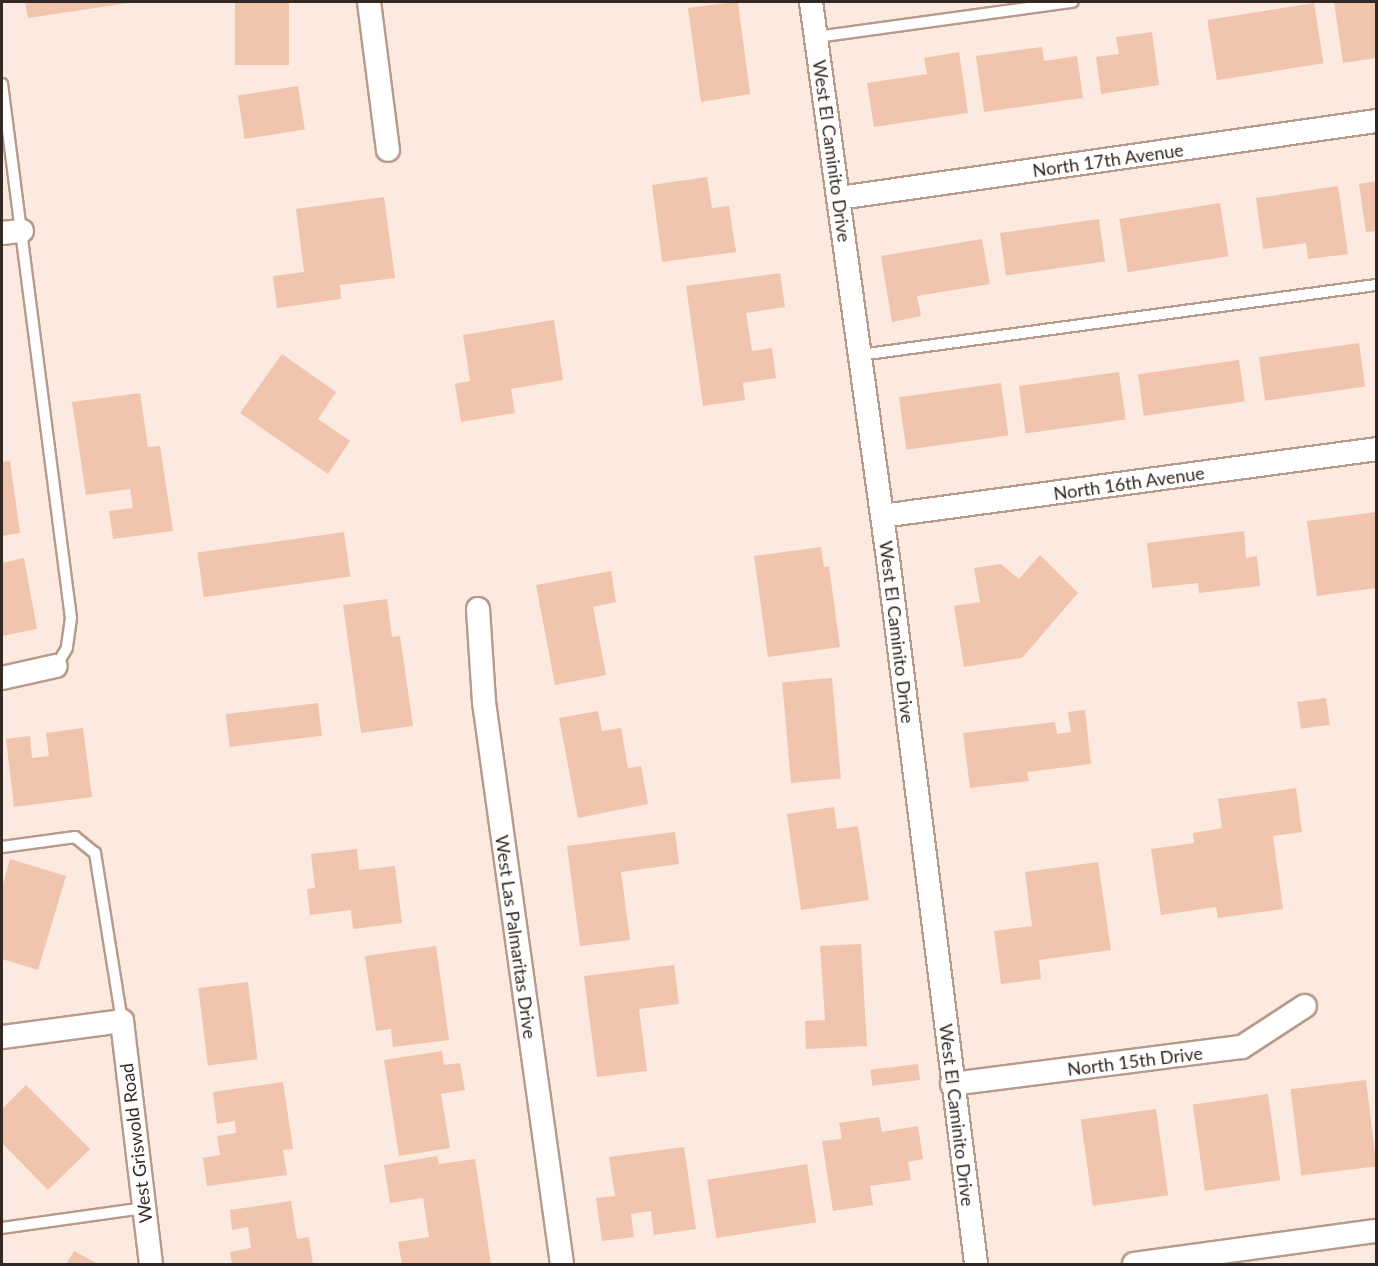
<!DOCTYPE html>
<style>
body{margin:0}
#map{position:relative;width:1378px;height:1266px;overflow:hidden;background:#fce9df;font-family:Lato,sans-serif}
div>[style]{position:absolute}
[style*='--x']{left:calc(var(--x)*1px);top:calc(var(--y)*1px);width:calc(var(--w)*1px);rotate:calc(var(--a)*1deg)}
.building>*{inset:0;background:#f1c4ae;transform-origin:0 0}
.roads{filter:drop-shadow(2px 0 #b89a8b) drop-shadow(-2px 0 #b89a8b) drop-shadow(0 2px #b89a8b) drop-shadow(0 -2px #b89a8b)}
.service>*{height:10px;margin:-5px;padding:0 5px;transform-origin:5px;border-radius:5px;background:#fff}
.minor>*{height:22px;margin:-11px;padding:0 11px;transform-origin:11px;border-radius:11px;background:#fff}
span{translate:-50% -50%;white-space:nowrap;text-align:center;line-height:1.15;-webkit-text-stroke:4.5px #fff;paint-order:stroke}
.street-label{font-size:18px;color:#342822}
.frame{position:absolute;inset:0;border:3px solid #342822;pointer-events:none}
</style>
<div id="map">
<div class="building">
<div style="clip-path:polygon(25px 2px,129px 2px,129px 3px,28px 18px)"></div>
<div style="left:235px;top:2px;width:54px;height:63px"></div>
<div style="clip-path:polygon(733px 2px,738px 2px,750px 94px,701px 102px,688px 8px)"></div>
<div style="clip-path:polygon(1334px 2px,1376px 2px,1376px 58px,1343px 63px)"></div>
<div style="left:1314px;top:3px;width:61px;height:108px;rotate:81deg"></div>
<div style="clip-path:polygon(1152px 32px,1159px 85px,1101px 94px,1096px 57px,1119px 54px,1116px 37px)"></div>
<div style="clip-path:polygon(1042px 47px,1044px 61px,1077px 56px,1083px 98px,984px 112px,976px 56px)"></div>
<div style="clip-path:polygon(959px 52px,968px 113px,874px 127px,867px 83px,927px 74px,924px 58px)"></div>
<div style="left:298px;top:86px;width:44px;height:61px;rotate:81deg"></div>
<div style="clip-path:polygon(707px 177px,712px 208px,729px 206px,736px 252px,662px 262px,652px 185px)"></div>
<div style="clip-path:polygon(1376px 181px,1376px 231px,1366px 232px,1359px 184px)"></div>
<div style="clip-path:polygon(1338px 186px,1348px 254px,1308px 259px,1306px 243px,1263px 249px,1256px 198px)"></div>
<div style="clip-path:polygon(384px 197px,395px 278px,340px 285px,341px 299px,277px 308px,273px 276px,304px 272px,296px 209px)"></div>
<div style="left:1220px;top:203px;width:54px;height:102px;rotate:81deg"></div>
<div style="left:1099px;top:219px;width:43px;height:100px;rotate:82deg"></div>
<div style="clip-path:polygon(982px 239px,990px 284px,917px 296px,921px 316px,892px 322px,881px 256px)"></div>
<div style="clip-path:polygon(780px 273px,785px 307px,746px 313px,752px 351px,772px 348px,776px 378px,743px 383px,745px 400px,703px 406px,686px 286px)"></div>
<div style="clip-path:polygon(554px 320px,563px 380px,511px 389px,515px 413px,461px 422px,455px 384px,470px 381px,463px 335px)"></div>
<div style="left:1359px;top:343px;width:44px;height:101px;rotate:82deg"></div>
<div style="clip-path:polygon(282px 354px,336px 392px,318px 419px,350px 441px,328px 474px,240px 413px)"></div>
<div style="left:1239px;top:360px;width:42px;height:102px;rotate:82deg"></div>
<div style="left:1119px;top:372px;width:48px;height:101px;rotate:82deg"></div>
<div style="left:1001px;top:383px;width:53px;height:103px;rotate:82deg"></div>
<div style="clip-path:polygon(140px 393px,148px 447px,160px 446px,173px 531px,113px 539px,109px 511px,133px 508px,130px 489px,86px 495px,72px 402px)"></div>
<div style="clip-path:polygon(10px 461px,20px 533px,2px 536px,2px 462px)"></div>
<div style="clip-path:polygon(1376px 512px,1376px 588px,1317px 596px,1307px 521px)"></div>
<div style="clip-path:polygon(1244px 531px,1246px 558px,1257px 556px,1260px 586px,1199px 593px,1198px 583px,1152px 588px,1147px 543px)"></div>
<div style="left:344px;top:532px;width:45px;height:148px;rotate:82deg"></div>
<div style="clip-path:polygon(821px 547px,824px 567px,829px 566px,840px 647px,768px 657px,754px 556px)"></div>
<div style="clip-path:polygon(1040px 555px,1078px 593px,1022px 658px,964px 667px,954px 606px,980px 602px,974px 568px,1001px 564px,1019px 579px)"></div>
<div style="clip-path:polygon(24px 558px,37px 629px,2px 636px,2px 563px)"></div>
<div style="clip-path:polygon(611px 571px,616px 602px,593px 607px,606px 675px,555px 685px,536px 585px)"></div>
<div style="clip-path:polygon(387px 599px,392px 637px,400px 636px,413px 726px,361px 733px,343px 605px)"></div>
<div style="left:832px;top:678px;width:101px;height:50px;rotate:85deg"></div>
<div style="left:1326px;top:698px;width:27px;height:29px;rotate:82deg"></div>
<div style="left:318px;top:703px;width:33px;height:93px;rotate:83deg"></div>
<div style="clip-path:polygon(1085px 710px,1091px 764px,1027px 772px,1029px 781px,970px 788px,963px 733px,1055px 722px,1057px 734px,1071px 732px,1068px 712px)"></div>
<div style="clip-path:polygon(598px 711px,602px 731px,621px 728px,628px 768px,641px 766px,648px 804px,578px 818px,559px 718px)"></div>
<div style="clip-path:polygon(83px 728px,92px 797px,14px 807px,6px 739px,30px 736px,32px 758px,49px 756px,46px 733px)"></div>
<div style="clip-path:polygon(1296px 788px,1302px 832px,1273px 836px,1283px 909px,1218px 918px,1216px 907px,1161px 915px,1151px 849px,1194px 843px,1193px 833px,1222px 828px,1218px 799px)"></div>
<div style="clip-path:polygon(834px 807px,837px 829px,858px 826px,869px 900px,801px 910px,787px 814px)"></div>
<div style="clip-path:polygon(675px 832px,679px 864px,621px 872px,630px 940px,580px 946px,567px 846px)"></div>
<div style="clip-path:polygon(357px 849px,359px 870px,395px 866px,402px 923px,353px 929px,351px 910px,310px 915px,307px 889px,315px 888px,311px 854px)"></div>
<div style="clip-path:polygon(10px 859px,66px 876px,38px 970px,2px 959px,2px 888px)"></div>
<div style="clip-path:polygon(1098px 862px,1111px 950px,1039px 960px,1041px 979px,1001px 984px,994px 931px,1032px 926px,1025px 872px)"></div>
<div style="clip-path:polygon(861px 944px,867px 1046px,806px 1049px,805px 1021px,825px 1020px,820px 946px)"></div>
<div style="clip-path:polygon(436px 946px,449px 1040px,393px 1047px,391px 1029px,376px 1031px,365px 956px)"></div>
<div style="clip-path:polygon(674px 965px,679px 1004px,639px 1009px,647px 1071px,597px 1077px,584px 976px)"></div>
<div style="left:248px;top:982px;width:78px;height:50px;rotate:83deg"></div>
<div style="clip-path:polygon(442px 1051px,444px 1065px,460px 1063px,465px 1090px,441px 1094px,450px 1148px,399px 1156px,384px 1060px)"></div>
<div style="left:918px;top:1064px;width:16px;height:48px;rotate:83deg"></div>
<div style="left:1366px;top:1080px;width:87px;height:76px;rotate:83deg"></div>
<div style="clip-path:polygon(283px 1082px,293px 1149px,283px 1150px,287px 1175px,207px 1186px,203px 1158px,220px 1155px,217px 1136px,236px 1133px,235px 1121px,217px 1124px,213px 1092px)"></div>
<div style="clip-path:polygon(26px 1085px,90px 1149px,48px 1190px,2px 1143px,2px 1109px)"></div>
<div style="left:1268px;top:1094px;width:87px;height:76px;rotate:82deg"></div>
<div style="left:1156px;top:1109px;width:87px;height:76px;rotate:82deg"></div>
<div style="clip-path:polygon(879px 1117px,882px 1132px,918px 1126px,923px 1159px,908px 1162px,911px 1180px,870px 1186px,873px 1205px,833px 1211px,822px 1141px,842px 1139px,839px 1123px)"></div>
<div style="clip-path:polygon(684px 1147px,696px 1229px,654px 1235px,651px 1211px,631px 1214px,634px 1237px,602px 1241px,596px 1198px,615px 1196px,609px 1157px)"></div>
<div style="clip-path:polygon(437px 1156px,439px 1164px,475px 1159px,491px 1264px,402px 1264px,398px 1242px,429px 1237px,423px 1198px,390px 1203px,384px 1165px)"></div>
<div style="left:807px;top:1164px;width:59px;height:101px;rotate:81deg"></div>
<div style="clip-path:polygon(291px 1201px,297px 1239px,309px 1237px,313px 1264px,232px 1264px,230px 1252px,251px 1248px,248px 1227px,232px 1230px,230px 1210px)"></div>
<div style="clip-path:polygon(74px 1251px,98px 1264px,66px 1264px)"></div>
</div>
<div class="roads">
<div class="service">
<div style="--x:816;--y:37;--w:259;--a:-7.8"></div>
<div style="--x:2;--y:84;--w:538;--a:82.64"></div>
<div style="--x:71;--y:618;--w:30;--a:98"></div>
<div style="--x:67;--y:648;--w:21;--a:121"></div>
<div style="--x:860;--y:355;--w:521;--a:-7.73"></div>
<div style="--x:2;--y:847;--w:74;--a:-7.8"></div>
<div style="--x:75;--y:837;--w:26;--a:39"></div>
<div style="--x:95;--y:853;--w:170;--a:80.9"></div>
<div style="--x:2;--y:1228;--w:143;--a:-8"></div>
</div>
<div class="minor">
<div style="--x:369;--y:2;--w:149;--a:82.7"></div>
<div style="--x:811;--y:2;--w:562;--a:82.13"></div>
<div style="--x:888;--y:559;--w:710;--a:82.88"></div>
<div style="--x:839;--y:198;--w:542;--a:-8.16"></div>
<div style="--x:2;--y:233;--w:20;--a:-6"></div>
<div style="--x:882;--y:516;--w:499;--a:-7.7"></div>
<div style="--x:478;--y:609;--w:93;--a:86.3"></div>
<div style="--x:484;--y:702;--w:567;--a:82.1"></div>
<div style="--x:2;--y:678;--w:55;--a:-12.5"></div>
<div style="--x:2;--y:1037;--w:121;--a:-7.6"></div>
<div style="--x:122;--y:1021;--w:245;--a:83.2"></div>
<div style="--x:952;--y:1084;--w:292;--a:-7.3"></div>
<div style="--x:1242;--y:1047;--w:75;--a:-33.1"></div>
<div style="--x:1134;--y:1264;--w:244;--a:-7.8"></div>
</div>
</div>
<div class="street-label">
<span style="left:832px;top:151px;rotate:82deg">West El Caminito Drive</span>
<span style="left:1108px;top:160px;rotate:-8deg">North 17th Avenue</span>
<span style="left:1129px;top:483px;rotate:-8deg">North 16th Avenue</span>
<span style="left:897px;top:632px;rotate:83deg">West El Caminito Drive</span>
<span style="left:516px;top:937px;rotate:82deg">West Las Palmaritas Drive</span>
<span style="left:1135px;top:1061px;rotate:-7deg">North 15th Drive</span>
<span style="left:957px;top:1115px;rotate:83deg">West El Caminito Drive</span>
<span style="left:136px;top:1143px;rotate:-97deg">West Griswold Road</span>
</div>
<div class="frame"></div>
</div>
